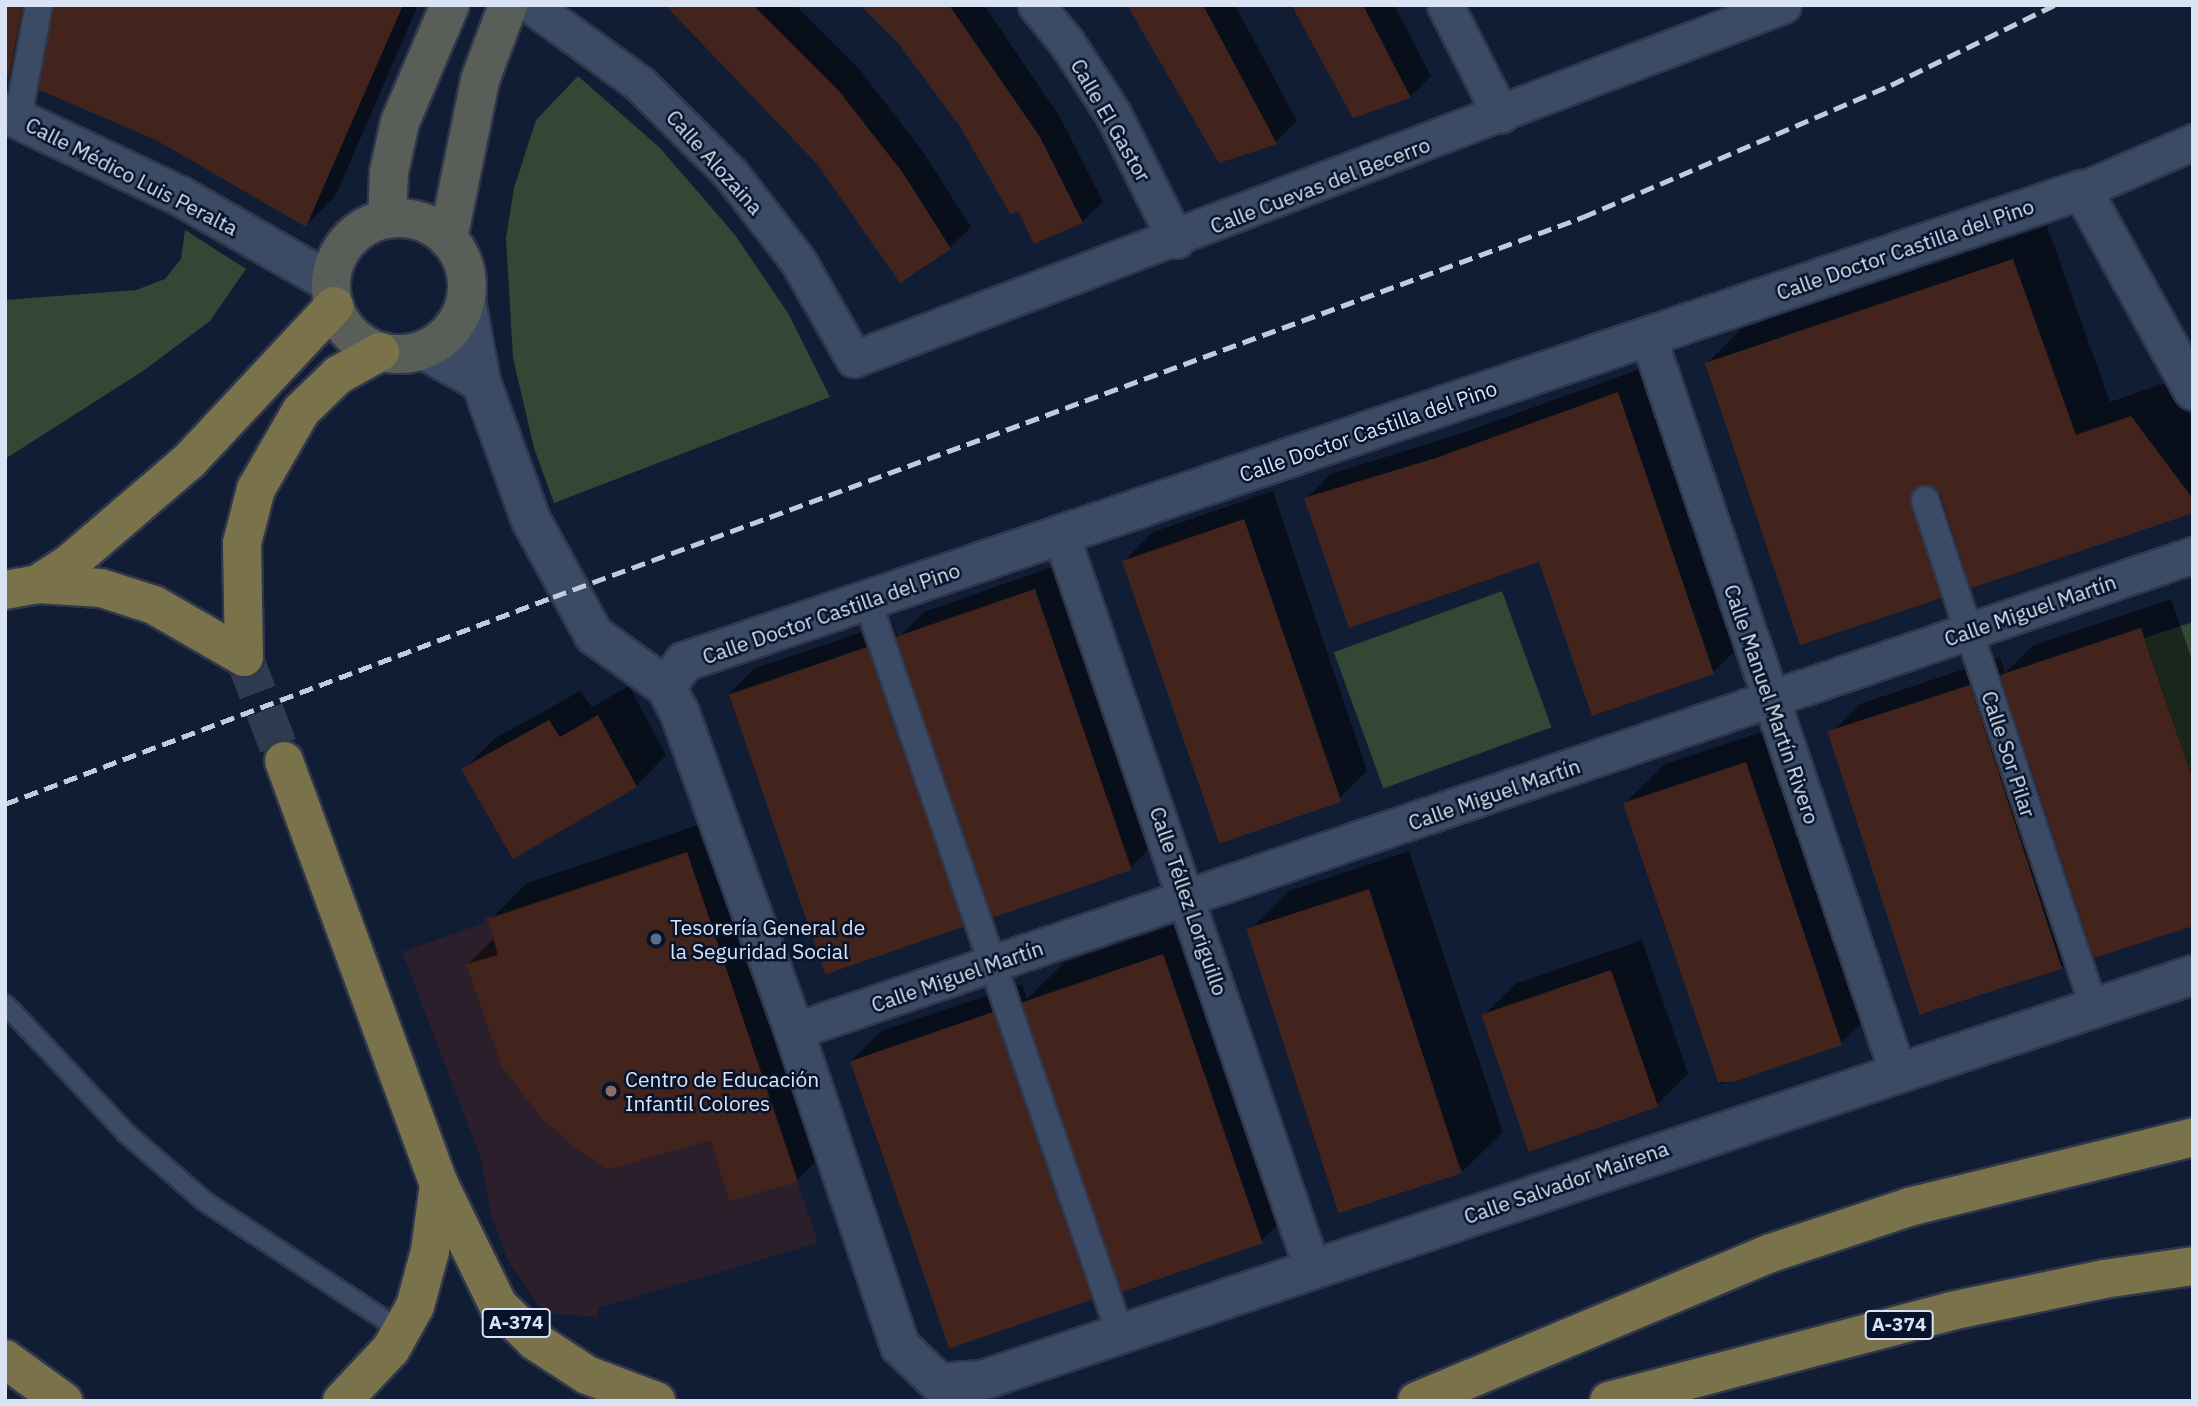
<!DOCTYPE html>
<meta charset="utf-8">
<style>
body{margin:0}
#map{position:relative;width:2198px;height:1406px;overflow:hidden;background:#101d34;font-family:"IBM Plex Sans",sans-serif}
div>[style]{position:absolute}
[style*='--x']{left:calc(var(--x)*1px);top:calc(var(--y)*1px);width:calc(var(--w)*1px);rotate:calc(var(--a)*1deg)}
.education>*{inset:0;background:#2c1f2c}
.green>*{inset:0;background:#324734;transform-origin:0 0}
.shadow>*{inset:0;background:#0007}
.building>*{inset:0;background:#43241d;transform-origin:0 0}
.primary-tunnel>*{height:38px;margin-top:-19px;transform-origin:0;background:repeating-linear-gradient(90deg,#2e3b51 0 38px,transparent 0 57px)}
.roads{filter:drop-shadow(2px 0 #31374b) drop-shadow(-2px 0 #31374b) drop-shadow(0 2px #31374b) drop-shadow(0 -2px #31374b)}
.service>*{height:18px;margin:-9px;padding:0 9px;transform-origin:9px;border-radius:9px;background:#3b4a65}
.pedestrian>*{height:26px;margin:-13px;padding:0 13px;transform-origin:13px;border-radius:13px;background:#3b4a65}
.minor>*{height:35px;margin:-17.5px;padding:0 17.5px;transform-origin:17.5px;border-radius:17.5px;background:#3b4a65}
.tertiary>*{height:38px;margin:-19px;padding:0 19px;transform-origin:19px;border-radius:19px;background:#3b4a65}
.secondary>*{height:38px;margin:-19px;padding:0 19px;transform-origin:19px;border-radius:19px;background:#5a5e58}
.secondary>.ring{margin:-19px;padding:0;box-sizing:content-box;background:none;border:38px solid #5a5e58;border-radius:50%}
.primary>*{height:38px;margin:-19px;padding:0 19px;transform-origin:19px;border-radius:19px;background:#79724b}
.rail>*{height:5px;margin-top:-2.5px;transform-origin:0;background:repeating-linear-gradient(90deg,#c1cbdc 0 14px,transparent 0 21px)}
.dots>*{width:19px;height:19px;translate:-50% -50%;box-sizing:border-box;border:4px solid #07132a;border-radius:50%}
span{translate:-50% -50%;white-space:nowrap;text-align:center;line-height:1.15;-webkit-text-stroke:5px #07132a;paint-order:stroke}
.shield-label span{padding:2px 5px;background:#07132a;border:2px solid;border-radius:5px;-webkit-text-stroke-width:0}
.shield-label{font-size:19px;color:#d9e3f3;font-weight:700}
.street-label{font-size:21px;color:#d9e3f3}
.poi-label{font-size:21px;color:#d9e3f3}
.left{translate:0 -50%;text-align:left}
.frame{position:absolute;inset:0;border:7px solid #d9e3f3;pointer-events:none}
</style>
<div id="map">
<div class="education">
<div style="clip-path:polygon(581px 888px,732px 989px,818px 1243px,598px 1308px,598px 1317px,544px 1313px,509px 1262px,491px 1216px,481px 1159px,402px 952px,484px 923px,483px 919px)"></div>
</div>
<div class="green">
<div style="clip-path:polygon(578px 76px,660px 148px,735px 235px,788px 313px,830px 397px,554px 503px,534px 448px,513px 358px,506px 238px,514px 188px,536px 120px)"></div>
<div style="clip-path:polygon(185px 230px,246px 269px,210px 321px,143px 371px,5px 459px,5px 300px,136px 290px,165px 279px,181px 259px)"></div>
<div style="left:1502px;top:591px;width:145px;height:179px;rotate:70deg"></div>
<div style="clip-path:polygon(2193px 622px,2193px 780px,2145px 638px)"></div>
</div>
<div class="shadow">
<div style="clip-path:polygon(5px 5px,46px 5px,38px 49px,8px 78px)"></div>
<div style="clip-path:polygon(56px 5px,418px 5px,336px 195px,306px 225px)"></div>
<div style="clip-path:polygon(666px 5px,795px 5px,860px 70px,923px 152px,971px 227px,950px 247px,819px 163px)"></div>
<div style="clip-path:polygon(862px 5px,984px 5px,1060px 117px,1103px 202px,1082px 222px,1035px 241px,1019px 209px,960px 124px,900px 42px)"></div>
<div style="clip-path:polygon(1128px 5px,1235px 5px,1297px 121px,1276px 142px,1220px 161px)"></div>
<div style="clip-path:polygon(1290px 5px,1394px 5px,1431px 76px,1410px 97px,1354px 116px)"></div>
<div style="clip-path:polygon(2047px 226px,2110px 402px,2165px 383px,2193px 420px,2193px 511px,1967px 570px,1940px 596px,1707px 363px,1741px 329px)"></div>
<div style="clip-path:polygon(1643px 368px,1738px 648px,1713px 673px,1540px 560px,1306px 499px,1331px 474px,1462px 433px)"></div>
<div style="clip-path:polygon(1273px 491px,1367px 771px,1338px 800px,1124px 561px,1153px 532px)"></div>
<div style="clip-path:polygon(1061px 564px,1156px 842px,1130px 868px,994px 914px,989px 899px,962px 925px,730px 693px,755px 668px,892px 622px,898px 638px,924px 612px)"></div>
<div style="clip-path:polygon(2171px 599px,2193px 663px,2193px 923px,2090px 940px,2063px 967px,1830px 734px,1860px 704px,2000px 657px,2005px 673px,2032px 646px)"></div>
<div style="clip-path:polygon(629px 686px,666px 755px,636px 786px,463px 770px,494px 739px,580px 691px,592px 707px)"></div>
<div style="clip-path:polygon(1785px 724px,1880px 1004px,1841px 1043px,1721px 1084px,1625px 803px,1665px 764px)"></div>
<div style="clip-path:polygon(724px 816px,834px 1143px,797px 1180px,712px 1138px,468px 964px,495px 937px,490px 920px,527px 883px)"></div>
<div style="clip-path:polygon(1409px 851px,1503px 1132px,1463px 1171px,1249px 931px,1289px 891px)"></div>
<div style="clip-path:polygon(1203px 915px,1300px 1203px,1260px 1242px,1117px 1271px,1091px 1298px,852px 1060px,881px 1031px,1022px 984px,1027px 999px,1064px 963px)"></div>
<div style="clip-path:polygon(1642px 940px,1688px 1074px,1657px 1105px,1484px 1015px,1515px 984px)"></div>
</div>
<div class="building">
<div style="clip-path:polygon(5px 5px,23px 5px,9px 78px,5px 76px)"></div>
<div style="clip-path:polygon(54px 5px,403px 5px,306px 227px,156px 140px,39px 90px)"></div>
<div style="clip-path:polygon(665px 5px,753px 5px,839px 91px,903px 173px,951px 249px,900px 283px,817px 164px)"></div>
<div style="clip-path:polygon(860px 5px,949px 5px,1040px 137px,1083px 223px,1034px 244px,1018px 211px,1011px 215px,959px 125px,898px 43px)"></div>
<div style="clip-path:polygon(1127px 5px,1203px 5px,1277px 144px,1219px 163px)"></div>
<div style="clip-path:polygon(1291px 5px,1363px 5px,1411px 98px,1353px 118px)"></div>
<div style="clip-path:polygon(2013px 259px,2076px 435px,2131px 416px,2193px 499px,2193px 513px,1971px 588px,1940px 494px,1935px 488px,1921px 485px,1913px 490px,1910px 504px,1941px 598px,1800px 645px,1705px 363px)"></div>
<div style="clip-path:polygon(1618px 392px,1714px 674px,1592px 716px,1539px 562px,1349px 628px,1304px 498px,1436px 458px)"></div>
<div style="left:1244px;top:519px;width:299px;height:129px;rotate:71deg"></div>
<div style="left:1035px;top:589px;width:297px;height:147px;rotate:71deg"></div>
<div style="clip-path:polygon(2141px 628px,2193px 780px,2193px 926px,2094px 958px,2000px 675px)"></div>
<div style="left:867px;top:647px;width:296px;height:146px;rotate:71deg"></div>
<div style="left:1970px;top:685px;width:298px;height:150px;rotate:72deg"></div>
<div style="clip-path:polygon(598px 715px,637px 787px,513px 859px,461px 769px,549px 720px,560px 737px)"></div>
<div style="clip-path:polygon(1746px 762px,1842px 1045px,1733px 1082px,1718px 1082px,1623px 803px)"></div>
<div style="clip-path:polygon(687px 852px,798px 1182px,729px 1201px,711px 1140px,609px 1169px,574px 1147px,542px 1118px,502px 1067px,466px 964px,498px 955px,488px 919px)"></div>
<div style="left:1369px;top:889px;width:299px;height:129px;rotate:72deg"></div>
<div style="left:1163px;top:954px;width:306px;height:149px;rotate:71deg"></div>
<div style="left:1611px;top:970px;width:145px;height:137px;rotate:71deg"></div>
<div style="left:993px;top:1012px;width:304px;height:151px;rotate:71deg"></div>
</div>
<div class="primary-tunnel">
<div style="--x:244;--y:657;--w:111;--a:69"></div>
</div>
<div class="roads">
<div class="service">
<div style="--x:5;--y:1004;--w:178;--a:46.8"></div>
<div style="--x:127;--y:1134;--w:102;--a:41"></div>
<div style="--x:204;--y:1201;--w:237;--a:33.3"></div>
</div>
<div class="pedestrian">
<div style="--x:18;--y:118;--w:115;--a:-79.5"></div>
<div style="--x:1925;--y:500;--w:534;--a:71.57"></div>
<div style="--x:867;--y:600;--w:775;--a:70.96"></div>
</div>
<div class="minor">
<div style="--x:531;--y:5;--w:135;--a:35.9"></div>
<div style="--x:640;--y:84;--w:127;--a:44.7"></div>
<div style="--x:730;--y:173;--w:111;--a:52.3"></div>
<div style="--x:798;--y:261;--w:113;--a:60.3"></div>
<div style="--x:854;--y:359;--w:994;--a:-20.86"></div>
<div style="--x:1036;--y:5;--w:49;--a:50.8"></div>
<div style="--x:1067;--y:43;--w:85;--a:57.1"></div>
<div style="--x:1113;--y:114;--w:141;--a:63.4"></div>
<div style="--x:1445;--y:5;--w:123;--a:63"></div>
<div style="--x:2082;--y:190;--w:121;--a:-23.4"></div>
<div style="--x:1648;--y:337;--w:774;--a:71.24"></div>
<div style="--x:1061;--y:535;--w:775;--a:71.1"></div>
<div style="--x:794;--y:1031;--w:1478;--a:-18.79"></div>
</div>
<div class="tertiary">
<div style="--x:5;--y:113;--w:194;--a:25.4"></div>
<div style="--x:180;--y:196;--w:174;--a:29.9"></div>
<div style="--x:466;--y:301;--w:82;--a:79.5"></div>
<div style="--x:481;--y:382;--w:147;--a:70.1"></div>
<div style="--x:531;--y:520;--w:131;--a:61.3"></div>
<div style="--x:594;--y:635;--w:89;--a:35.8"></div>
<div style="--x:666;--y:687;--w:27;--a:62"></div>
<div style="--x:679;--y:711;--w:340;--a:70.2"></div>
<div style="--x:794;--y:1031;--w:332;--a:71.4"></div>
<div style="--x:900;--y:1346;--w:54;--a:43.5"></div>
<div style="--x:939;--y:1383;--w:44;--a:-3.9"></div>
<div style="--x:983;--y:1380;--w:1276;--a:-18.51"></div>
<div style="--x:424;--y:350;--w:65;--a:29.3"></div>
<div style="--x:666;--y:687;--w:31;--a:-54"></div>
<div style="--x:684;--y:662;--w:1476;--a:-18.66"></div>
<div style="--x:2082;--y:190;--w:229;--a:61"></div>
</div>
<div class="secondary">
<div class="ring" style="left:331px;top:218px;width:98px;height:98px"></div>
<div style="--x:387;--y:219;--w:47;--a:-87.6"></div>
<div style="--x:389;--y:172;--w:51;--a:-77.6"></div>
<div style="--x:400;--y:122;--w:127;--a:-66.9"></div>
<div style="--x:448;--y:239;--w:162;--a:-78.6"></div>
<div style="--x:480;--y:80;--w:80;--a:-69.5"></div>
</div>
<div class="primary">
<div style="--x:38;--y:584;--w:38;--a:-33"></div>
<div style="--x:70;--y:563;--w:158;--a:-40.6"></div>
<div style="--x:190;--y:460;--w:211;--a:-46.9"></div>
<div style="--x:5;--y:590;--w:34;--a:-10"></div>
<div style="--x:38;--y:584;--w:63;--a:3.6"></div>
<div style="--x:101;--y:588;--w:56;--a:17.8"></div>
<div style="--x:154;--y:605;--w:104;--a:30"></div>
<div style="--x:244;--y:657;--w:114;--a:-91"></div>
<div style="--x:242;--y:543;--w:56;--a:-75.5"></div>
<div style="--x:256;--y:489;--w:90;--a:-60"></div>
<div style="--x:301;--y:411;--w:52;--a:-44.2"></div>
<div style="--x:338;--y:375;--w:48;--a:-28.7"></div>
<div style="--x:284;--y:761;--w:451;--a:69.9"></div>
<div style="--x:439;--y:1184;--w:135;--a:64"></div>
<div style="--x:498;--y:1305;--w:52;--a:44.2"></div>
<div style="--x:535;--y:1341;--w:62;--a:33.2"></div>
<div style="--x:587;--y:1375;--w:74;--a:20.6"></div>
<div style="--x:5;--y:1359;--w:72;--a:35.9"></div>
<div style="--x:342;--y:1401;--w:71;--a:-46.7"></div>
<div style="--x:391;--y:1349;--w:49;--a:-60.8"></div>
<div style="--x:415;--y:1306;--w:57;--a:-74.7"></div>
<div style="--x:430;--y:1251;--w:68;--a:-82.3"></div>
<div style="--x:1417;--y:1401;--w:384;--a:-22.7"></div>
<div style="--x:1771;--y:1253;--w:145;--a:-18.4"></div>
<div style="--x:1909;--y:1207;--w:292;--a:-13.8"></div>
<div style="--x:1609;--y:1401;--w:354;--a:-14.7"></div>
<div style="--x:1951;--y:1311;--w:156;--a:-11.8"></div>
<div style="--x:2104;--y:1279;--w:90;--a:-8.3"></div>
</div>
</div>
<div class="rail">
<div style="--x:5;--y:804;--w:586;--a:-20.69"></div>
<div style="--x:553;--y:597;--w:1098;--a:-20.25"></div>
<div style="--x:1583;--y:217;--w:335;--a:-23.2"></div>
<div style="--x:1891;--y:85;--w:182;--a:-26.1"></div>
</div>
<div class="dots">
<div style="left:656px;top:939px;background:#5c6f8a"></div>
<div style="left:611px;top:1091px;background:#8d6e63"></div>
</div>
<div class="shield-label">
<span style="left:516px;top:1323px">A-374</span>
<span style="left:1899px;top:1325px">A-374</span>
</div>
<div class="street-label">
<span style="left:1111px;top:120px;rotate:60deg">Calle El Gastor</span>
<span style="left:715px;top:162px;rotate:48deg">Calle Alozaina</span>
<span style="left:132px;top:176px;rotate:27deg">Calle Médico Luis Peralta</span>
<span style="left:1320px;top:185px;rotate:-21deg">Calle Cuevas del Becerro</span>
<span style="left:1905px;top:249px;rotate:-19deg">Calle Doctor Castilla del Pino</span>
<span style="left:1368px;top:431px;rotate:-19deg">Calle Doctor Castilla del Pino</span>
<span style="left:2030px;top:610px;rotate:-19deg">Calle Miguel Martín</span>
<span style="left:831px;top:613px;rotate:-19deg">Calle Doctor Castilla del Pino</span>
<span style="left:1772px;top:704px;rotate:71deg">Calle Manuel Martín Rivero</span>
<span style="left:2009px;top:754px;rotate:72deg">Calle Sor Pilar</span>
<span style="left:1494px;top:794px;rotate:-19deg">Calle Miguel Martín</span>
<span style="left:1189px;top:901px;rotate:71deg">Calle Téllez Loriguillo</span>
<span style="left:957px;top:976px;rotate:-19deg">Calle Miguel Martín</span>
<span style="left:1566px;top:1182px;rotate:-19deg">Calle Salvador Mairena</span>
</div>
<div class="poi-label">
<span class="left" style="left:670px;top:939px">Tesorería General de<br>la Seguridad Social</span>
<span class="left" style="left:625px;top:1091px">Centro de Educación<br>Infantil Colores</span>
</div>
<div class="frame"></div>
</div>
